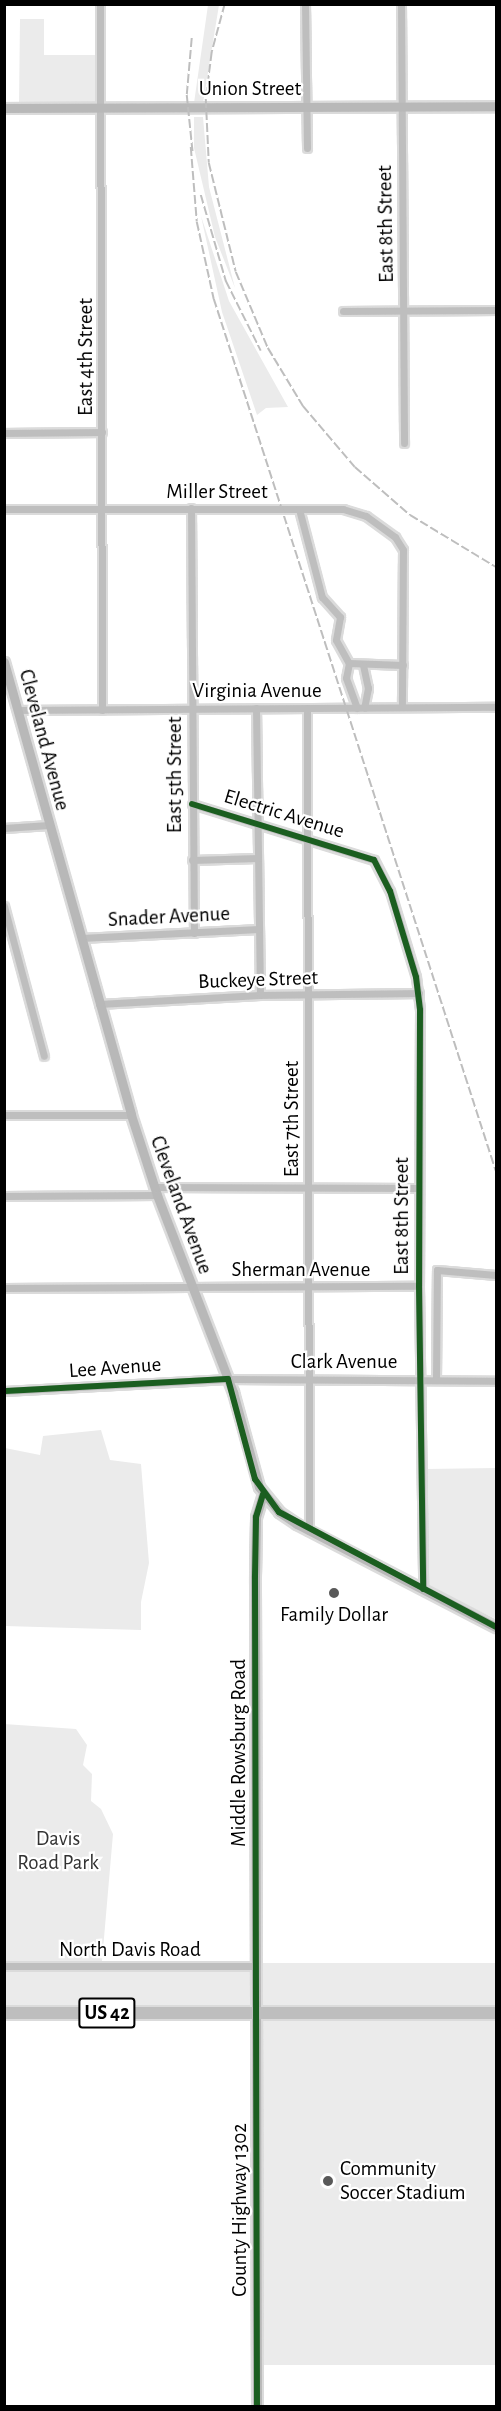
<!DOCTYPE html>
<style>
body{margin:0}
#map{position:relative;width:501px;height:2411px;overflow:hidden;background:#fff;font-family:"Alegreya Sans",sans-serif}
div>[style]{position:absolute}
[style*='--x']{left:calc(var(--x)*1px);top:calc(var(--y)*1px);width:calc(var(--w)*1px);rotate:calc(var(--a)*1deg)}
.green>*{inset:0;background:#ebebeb;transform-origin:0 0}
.roads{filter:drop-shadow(2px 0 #dbdbdb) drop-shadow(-2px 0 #dbdbdb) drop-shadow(0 2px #dbdbdb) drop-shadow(0 -2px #dbdbdb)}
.street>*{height:7px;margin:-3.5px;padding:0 3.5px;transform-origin:3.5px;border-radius:3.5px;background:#bebebe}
.secondary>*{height:9px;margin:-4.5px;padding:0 4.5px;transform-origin:4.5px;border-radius:4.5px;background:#b8b8b8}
.highway>*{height:12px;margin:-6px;padding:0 6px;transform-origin:6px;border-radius:6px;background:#bebebe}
.rail>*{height:1.5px;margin-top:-0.75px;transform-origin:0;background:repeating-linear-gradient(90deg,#bebebe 0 9px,transparent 0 12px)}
.cycleway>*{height:6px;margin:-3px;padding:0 3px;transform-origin:3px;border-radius:3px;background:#1b5e20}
.dots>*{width:16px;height:16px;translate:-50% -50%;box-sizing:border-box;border:3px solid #fff;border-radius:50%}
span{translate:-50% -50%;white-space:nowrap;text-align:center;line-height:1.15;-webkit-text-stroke:4.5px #fff;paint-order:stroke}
.shield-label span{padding:2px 4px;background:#fff;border:2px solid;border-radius:4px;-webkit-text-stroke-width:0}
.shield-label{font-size:20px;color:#000;font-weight:700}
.street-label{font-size:21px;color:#000}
.poi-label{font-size:21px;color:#000}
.left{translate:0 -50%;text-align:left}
.park-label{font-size:21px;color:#323232}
.frame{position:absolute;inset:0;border:6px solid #000;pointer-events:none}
</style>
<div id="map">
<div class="green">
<div style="clip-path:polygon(208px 5px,219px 5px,203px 103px,194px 103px)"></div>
<div style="clip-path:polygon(20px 19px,44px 19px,44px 55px,96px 55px,96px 105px,19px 104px)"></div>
<div style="clip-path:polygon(194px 117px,203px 117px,209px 187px,235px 288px,215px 237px,203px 186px,194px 148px)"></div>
<div style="clip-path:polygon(201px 216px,229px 301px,288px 407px,266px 408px,257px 415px,222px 312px)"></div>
<div style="clip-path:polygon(101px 1430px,110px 1460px,141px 1464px,149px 1563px,141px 1602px,141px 1630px,5px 1626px,5px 1448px,40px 1455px,43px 1436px)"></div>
<div style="clip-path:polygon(496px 1468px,496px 1619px,427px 1586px,426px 1469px)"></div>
<div style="clip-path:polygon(4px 1724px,76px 1729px,87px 1745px,83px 1765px,92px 1774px,91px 1801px,101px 1809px,113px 1834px,102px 1961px,5px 1961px)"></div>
<div style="left:262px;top:1963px;width:234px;height:49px"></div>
<div style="left:5px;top:1968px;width:251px;height:43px"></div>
<div style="left:261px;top:2015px;width:235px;height:350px"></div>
</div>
<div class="roads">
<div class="street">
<div style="--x:100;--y:4;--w:706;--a:89.84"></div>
<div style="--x:305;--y:4;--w:144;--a:89.2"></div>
<div style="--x:401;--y:4;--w:439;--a:89.6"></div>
<div style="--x:343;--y:311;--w:153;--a:-0.4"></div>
<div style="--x:4;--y:433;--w:98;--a:-0.6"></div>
<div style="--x:191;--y:508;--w:425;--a:89.6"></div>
<div style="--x:4;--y:509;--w:339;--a:0"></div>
<div style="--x:343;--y:509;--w:24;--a:17"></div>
<div style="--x:366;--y:516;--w:36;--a:36"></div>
<div style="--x:395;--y:537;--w:15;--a:58"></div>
<div style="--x:403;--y:550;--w:157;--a:90.4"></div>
<div style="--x:299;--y:509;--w:91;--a:75.4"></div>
<div style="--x:322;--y:597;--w:27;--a:48"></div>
<div style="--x:340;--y:617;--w:23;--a:100"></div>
<div style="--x:336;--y:640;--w:26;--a:61"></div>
<div style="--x:349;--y:663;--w:15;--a:101"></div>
<div style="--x:346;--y:678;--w:32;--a:70"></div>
<div style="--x:349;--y:663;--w:54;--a:2.1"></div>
<div style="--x:363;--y:665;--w:24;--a:78"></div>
<div style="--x:368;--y:688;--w:20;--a:101"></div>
<div style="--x:256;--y:708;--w:287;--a:89.2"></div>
<div style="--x:307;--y:708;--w:823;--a:89.86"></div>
<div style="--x:17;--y:710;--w:479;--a:-0.4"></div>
<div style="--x:192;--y:804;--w:190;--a:17.1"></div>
<div style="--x:374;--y:860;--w:35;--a:63"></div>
<div style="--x:390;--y:891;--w:90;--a:73.2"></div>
<div style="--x:416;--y:977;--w:33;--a:83"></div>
<div style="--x:420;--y:1010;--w:276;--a:90.2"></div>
<div style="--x:419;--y:1286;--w:303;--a:89.2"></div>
<div style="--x:4;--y:828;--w:45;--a:-3.8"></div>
<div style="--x:192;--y:860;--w:66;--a:-1.7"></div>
<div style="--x:4;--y:906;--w:155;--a:75.1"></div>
<div style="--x:81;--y:938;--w:178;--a:-2.9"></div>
<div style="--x:99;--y:1004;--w:161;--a:-3.2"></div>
<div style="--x:260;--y:995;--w:159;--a:-0.7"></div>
<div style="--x:4;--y:1115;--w:127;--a:0"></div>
<div style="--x:154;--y:1187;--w:265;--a:0.2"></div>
<div style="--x:4;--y:1196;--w:153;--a:-0.4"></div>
<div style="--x:4;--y:1288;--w:415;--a:-0.3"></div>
<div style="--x:436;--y:1379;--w:109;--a:-89.5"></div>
<div style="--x:437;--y:1270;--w:59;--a:4.8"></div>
<div style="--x:4;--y:1391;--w:224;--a:-3.1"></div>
<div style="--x:228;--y:1379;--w:268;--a:0.4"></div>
<div style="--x:4;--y:1966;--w:252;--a:0"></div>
</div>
<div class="secondary">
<div style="--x:4;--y:108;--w:492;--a:-0.2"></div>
<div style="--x:4;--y:662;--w:470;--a:74.3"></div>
<div style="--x:131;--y:1115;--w:84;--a:72"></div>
<div style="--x:157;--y:1195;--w:211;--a:68.9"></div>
<div style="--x:233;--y:1392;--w:98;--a:74.7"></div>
<div style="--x:259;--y:1487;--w:32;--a:51"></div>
<div style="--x:279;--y:1512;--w:22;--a:34"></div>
<div style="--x:297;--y:1524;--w:224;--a:27.4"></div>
<div style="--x:257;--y:2406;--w:830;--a:-90.14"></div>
<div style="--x:255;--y:1576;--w:59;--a:-89"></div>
<div style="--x:256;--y:1517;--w:24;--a:-73"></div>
</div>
<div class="highway">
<div style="--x:4;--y:2013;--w:492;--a:0"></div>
</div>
</div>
<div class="rail">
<div style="--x:225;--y:4;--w:50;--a:105.2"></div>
<div style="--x:212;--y:52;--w:47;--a:97.3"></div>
<div style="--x:206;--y:99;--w:64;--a:87.3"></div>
<div style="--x:209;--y:163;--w:112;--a:76.1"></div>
<div style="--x:236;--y:272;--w:82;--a:67.2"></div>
<div style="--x:268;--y:348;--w:68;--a:58.9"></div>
<div style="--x:303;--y:406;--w:80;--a:49.6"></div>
<div style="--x:355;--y:467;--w:73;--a:41.1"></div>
<div style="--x:410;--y:515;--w:100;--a:31.2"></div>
<div style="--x:192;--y:38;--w:57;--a:95"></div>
<div style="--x:187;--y:95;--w:59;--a:84.2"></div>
<div style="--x:191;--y:147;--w:75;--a:85.4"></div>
<div style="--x:197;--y:222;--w:79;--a:77.6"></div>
<div style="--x:214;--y:299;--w:916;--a:72.08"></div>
<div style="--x:201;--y:195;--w:90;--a:73.8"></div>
<div style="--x:226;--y:281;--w:78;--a:63.4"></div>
</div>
<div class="cycleway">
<div style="--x:192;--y:804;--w:190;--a:17.1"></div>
<div style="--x:374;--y:860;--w:35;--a:63"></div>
<div style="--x:390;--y:891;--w:90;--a:73.2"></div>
<div style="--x:416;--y:977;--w:33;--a:83"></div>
<div style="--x:420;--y:1010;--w:276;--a:90.2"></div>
<div style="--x:419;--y:1286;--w:303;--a:89.2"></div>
<div style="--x:4;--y:1391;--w:224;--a:-3.1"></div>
<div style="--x:228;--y:1379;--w:104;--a:74.9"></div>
<div style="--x:255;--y:1479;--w:41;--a:54"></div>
<div style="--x:279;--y:1512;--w:246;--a:27.9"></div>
<div style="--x:257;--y:2406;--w:830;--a:-90.14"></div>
<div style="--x:255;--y:1576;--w:59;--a:-89"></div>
<div style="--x:256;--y:1517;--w:24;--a:-73"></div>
</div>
<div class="dots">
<div style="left:334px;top:1593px;background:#595959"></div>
<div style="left:328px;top:2181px;background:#595959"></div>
</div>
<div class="shield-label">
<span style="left:107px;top:2013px">US 42</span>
</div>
<div class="street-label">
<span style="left:250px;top:89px">Union Street</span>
<span style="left:386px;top:224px;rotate:-91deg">East 8th Street</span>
<span style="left:86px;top:357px;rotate:-90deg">East 4th Street</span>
<span style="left:217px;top:492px">Miller Street</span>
<span style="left:257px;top:691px">Virginia Avenue</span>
<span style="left:44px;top:740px;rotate:75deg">Cleveland Avenue</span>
<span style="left:175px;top:775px;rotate:-90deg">East 5th Street</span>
<span style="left:284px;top:814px;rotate:17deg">Electric Avenue</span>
<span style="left:169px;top:917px;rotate:-3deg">Snader Avenue</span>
<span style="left:258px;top:980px;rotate:-2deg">Buckeye Street</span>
<span style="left:292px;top:1119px;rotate:-90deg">East 7th Street</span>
<span style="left:181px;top:1205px;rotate:70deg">Cleveland Avenue</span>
<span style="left:402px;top:1216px;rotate:-90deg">East 8th Street</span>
<span style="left:301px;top:1270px">Sherman Avenue</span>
<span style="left:344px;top:1362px">Clark Avenue</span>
<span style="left:115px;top:1368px;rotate:-4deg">Lee Avenue</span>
<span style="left:239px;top:1753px;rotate:-90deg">Middle Rowsburg Road</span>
<span style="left:130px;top:1950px">North Davis Road</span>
<span style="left:240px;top:2210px;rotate:-90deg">County Highway 1302</span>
</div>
<div class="poi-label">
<span style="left:334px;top:1615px">Family Dollar</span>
<span class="left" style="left:340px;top:2181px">Community<br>Soccer Stadium</span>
</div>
<div class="park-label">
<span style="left:58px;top:1851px">Davis<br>Road Park</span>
</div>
<div class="frame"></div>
</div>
